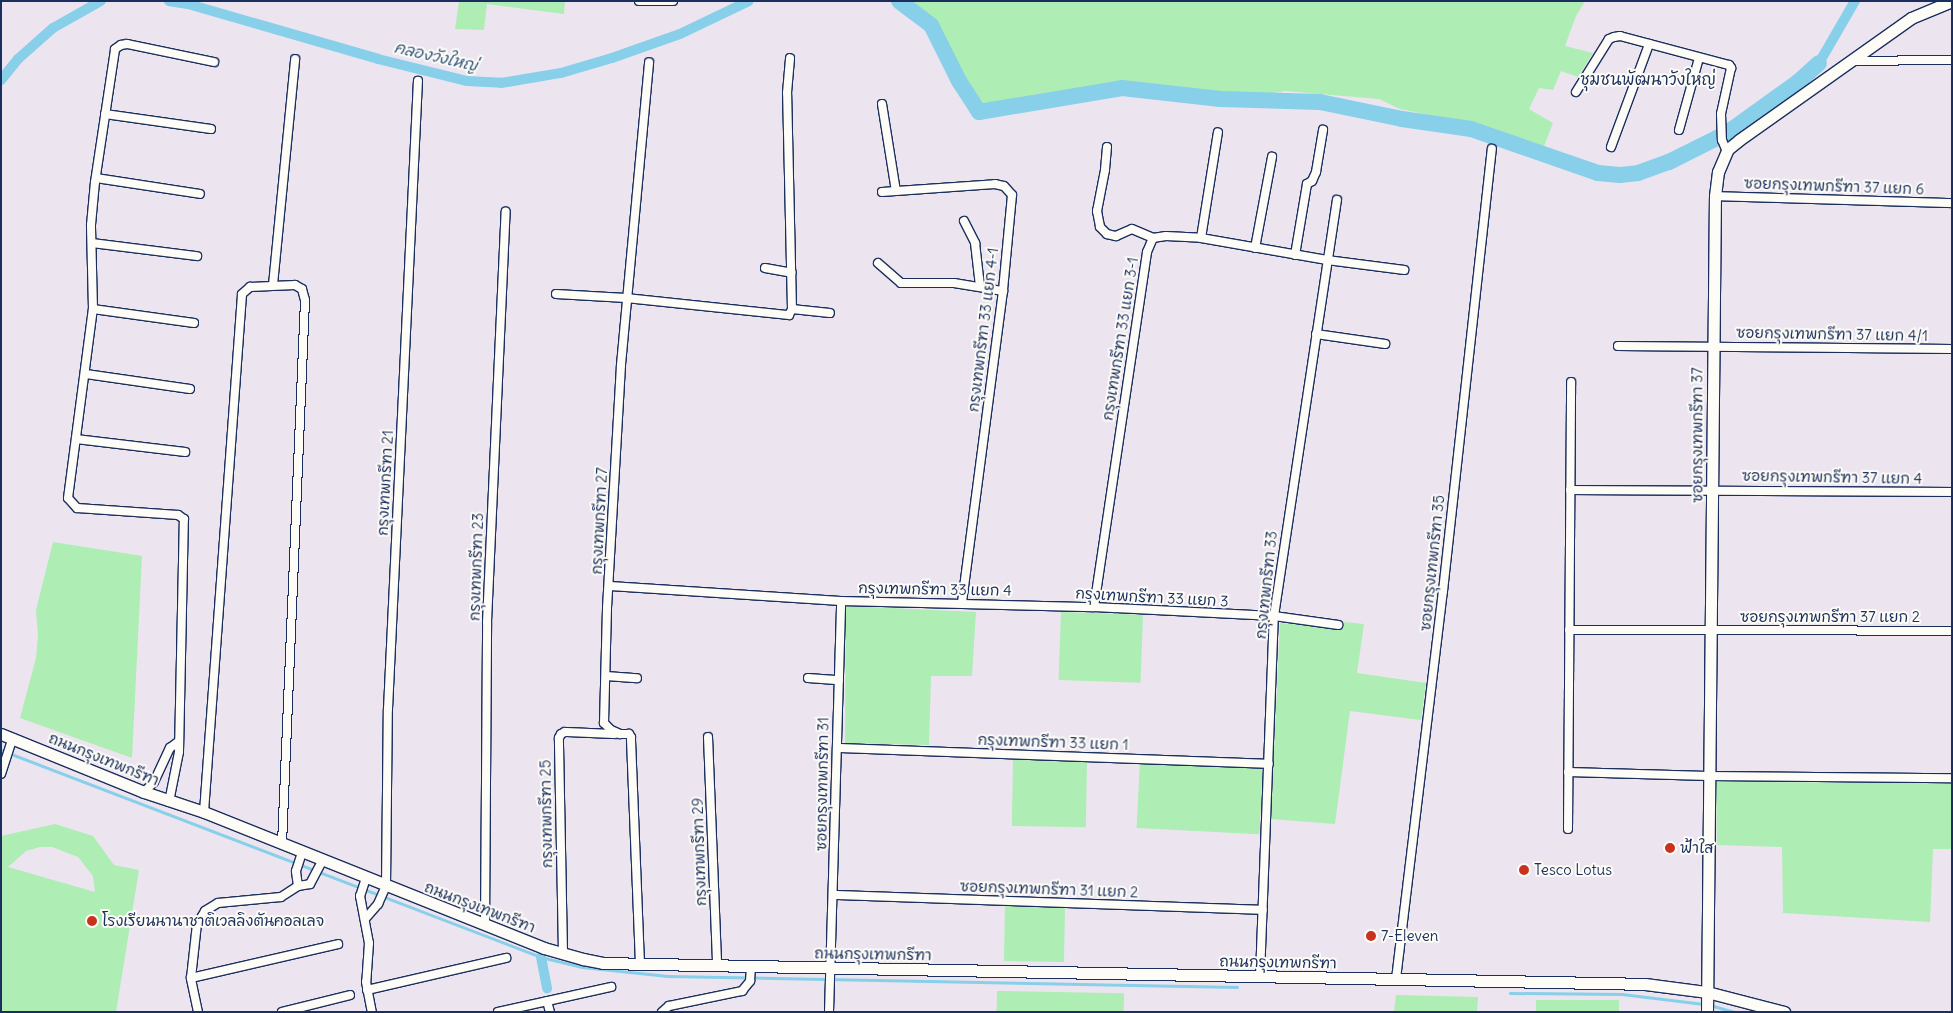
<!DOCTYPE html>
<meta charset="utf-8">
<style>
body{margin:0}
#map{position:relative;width:1953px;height:1013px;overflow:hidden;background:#ece5f0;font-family:Delius,"Playpen Sans Thai",sans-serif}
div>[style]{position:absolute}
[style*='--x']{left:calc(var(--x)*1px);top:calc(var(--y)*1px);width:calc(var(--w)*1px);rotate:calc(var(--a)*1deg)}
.green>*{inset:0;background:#aeedb4;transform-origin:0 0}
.stream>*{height:2.5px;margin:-1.25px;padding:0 1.25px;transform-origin:1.25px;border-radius:1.25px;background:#88cfea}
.canal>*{height:10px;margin:-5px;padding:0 5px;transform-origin:5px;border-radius:5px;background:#88cfea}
.river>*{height:16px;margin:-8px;padding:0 8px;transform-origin:8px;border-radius:8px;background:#88cfea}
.roads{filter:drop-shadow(1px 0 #1b2f5e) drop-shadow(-1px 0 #1b2f5e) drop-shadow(0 1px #1b2f5e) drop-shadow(0 -1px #1b2f5e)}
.street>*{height:8px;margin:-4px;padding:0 4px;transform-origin:4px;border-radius:4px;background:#fdfcf7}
.secondary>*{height:11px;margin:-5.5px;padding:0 5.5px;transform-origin:5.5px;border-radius:5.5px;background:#fdfcf7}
.dots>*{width:14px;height:14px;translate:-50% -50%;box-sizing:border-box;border:2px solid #fdfcf7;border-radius:50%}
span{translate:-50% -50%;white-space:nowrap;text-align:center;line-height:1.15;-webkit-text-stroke:4px #fdfcf7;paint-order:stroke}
.street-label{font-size:15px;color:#1b2f5e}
.poi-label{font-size:15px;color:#1b2f5e}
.left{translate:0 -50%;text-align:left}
.water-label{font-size:16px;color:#365781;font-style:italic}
.neighbourhood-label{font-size:16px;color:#1b2f5e}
.frame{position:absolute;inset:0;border:2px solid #1b2f5e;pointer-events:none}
</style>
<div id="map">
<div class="green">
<div style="clip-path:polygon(459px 1px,565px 1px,564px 14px,487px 4px,484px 30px,455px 29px)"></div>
<div style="clip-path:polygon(911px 1px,1585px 1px,1576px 16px,1565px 46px,1593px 53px,1578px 77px,1561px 71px,1553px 90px,1539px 88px,1529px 109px,1553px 123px,1544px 146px,1439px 117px,1400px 109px,1379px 99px,1285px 91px,1258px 96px,1111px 83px,988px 107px,980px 106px,932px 18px)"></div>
<div style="clip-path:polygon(53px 542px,142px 556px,132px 758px,20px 718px,36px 658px,38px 635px,36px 610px)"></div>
<div style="clip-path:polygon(846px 606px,976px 612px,972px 676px,931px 676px,929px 745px,845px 743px)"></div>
<div style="left:1061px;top:612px;width:82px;height:68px;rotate:2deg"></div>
<div style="clip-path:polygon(1344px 622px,1364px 624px,1357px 673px,1426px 683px,1421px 720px,1350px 711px,1335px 824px,1271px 819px,1280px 623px,1343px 629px)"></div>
<div style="left:1013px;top:760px;width:74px;height:66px;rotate:1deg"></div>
<div style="left:1140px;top:762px;width:123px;height:66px;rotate:3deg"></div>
<div style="clip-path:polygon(1716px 782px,1952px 783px,1952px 849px,1933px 849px,1930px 922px,1783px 913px,1782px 847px,1717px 845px)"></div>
<div style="clip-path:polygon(evenodd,55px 824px,93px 836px,114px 865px,139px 870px,116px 1012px,1px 1012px,1px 836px,55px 824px,40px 847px,52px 847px,78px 857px,93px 876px,95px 892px,8px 867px,26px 851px,40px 847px)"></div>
<div style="left:1005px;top:905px;width:60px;height:56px;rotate:1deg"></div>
<div style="left:997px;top:991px;width:127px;height:21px;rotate:1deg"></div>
<div style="clip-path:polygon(1396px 995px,1478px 997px,1477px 1012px,1394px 1012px)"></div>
<div style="left:1619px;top:1000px;width:12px;height:83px;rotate:90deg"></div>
</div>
<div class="stream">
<div style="--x:1;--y:750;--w:578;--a:20.97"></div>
<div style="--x:541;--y:957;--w:42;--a:13.7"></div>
<div style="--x:582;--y:967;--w:86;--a:6"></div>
<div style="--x:668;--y:976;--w:569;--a:1.11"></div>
<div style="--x:1510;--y:993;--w:112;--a:0.5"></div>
<div style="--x:1622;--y:994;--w:84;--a:6.9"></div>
<div style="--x:1710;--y:1005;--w:25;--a:16"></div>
</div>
<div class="canal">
<div style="--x:169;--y:1;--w:19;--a:9"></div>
<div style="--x:188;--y:4;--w:198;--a:16.1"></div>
<div style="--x:378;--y:59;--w:92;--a:13.9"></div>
<div style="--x:467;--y:81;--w:34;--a:3"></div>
<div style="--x:501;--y:83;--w:61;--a:-9.5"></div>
<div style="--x:561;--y:73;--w:53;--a:-16.4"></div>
<div style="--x:612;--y:58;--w:72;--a:-19.4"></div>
<div style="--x:680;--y:34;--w:76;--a:-25.6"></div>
<div style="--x:1819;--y:63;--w:72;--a:-59.9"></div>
<div style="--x:1;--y:80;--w:27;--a:-51"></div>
<div style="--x:18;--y:59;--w:47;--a:-41.5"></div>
<div style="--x:53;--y:28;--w:55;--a:-29.4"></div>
<div style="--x:541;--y:957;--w:32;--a:79"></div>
</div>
<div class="river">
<div style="--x:899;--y:1;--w:40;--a:37"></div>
<div style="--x:931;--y:25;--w:63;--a:63.4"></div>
<div style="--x:959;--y:81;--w:37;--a:57"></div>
<div style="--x:979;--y:112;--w:145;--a:-9.5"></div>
<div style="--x:1122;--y:88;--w:99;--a:6.4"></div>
<div style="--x:1220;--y:99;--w:100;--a:1.7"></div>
<div style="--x:1320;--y:102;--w:84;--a:11.7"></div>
<div style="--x:1402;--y:119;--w:70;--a:8.2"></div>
<div style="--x:1471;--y:129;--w:134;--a:19.1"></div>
<div style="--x:1598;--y:173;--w:22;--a:5"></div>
<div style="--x:1620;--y:175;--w:18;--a:-6"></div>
<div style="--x:1638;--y:173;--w:33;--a:-20"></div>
<div style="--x:1669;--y:162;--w:65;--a:-26.6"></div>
<div style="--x:1727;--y:133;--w:87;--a:-35.7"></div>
<div style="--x:1798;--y:82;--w:28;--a:-42"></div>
</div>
<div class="roads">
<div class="street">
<div style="--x:639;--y:1;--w:34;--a:0"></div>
<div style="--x:1851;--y:61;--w:101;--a:-0.6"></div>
<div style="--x:1576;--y:92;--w:62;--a:-58.1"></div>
<div style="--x:1609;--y:39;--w:5;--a:-22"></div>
<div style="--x:1614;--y:37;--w:6;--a:-9"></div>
<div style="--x:1620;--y:36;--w:113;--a:14.9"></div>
<div style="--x:1729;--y:65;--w:4;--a:56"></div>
<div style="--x:1731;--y:68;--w:47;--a:102.3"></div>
<div style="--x:1721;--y:114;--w:26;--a:88"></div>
<div style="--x:1722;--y:140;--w:13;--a:67"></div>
<div style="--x:882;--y:104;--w:88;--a:80.9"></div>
<div style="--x:105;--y:114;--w:107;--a:8.1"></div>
<div style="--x:1679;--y:130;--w:75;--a:-74.5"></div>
<div style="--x:1107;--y:147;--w:23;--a:95"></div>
<div style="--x:1105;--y:170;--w:42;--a:101"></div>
<div style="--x:1097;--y:211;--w:16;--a:79"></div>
<div style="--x:1100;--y:227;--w:10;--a:45"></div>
<div style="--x:1107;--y:234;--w:9;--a:13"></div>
<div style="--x:1116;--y:236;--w:17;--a:-24"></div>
<div style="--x:1132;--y:229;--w:23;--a:23"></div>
<div style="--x:1611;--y:147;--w:110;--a:-69.7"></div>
<div style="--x:96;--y:178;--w:105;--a:8.7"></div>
<div style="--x:882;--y:192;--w:113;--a:-4"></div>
<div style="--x:995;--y:184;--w:9;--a:13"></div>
<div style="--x:1004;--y:186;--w:12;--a:48"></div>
<div style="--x:1012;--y:195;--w:96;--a:95.4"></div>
<div style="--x:1003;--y:291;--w:315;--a:97.5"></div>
<div style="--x:1715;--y:196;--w:237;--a:1.7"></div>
<div style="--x:964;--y:221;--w:25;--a:63"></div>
<div style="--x:975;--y:243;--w:43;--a:83.4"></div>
<div style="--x:1201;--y:238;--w:107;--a:-80.9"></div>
<div style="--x:92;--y:243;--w:106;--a:7.1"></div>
<div style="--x:1255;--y:248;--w:93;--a:-79.4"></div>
<div style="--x:1295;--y:255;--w:72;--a:-80.4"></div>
<div style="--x:1307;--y:184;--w:6;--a:-31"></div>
<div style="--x:1312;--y:181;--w:10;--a:-66"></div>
<div style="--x:1316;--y:172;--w:43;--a:-80.5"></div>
<div style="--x:878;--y:263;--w:30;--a:41"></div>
<div style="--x:901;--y:283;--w:53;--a:0"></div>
<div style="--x:954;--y:283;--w:50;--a:9.3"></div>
<div style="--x:765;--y:268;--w:27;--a:10"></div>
<div style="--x:273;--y:285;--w:227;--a:-84.4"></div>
<div style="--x:556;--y:294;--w:70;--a:3.3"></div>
<div style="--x:626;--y:298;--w:164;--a:6"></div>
<div style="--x:789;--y:315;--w:7;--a:-63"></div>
<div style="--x:792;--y:309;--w:216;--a:-91.3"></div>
<div style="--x:787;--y:93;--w:35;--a:-85"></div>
<div style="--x:93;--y:309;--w:102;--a:7.9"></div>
<div style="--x:792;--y:309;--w:38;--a:6"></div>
<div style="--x:1316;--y:334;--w:70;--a:8.2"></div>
<div style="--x:1618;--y:346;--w:334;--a:0.5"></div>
<div style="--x:86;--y:374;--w:105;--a:8.2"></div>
<div style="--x:76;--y:439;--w:110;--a:6.8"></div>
<div style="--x:1570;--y:490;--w:382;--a:0.3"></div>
<div style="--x:610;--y:586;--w:231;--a:3.7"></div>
<div style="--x:841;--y:601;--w:253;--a:1.4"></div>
<div style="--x:1094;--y:607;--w:180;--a:2.9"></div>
<div style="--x:1274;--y:616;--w:65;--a:8"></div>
<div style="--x:1094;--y:607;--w:359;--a:-81.5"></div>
<div style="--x:1147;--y:252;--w:15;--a:-67"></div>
<div style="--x:1153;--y:238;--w:13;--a:-9"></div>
<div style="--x:1166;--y:236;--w:35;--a:3"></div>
<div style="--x:1201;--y:238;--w:128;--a:9.9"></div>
<div style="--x:1327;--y:260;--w:78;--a:7.4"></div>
<div style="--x:1569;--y:630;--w:383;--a:0.1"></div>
<div style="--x:606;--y:676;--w:31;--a:4"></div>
<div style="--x:808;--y:678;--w:31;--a:4"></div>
<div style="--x:708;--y:737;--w:229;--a:87.7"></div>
<div style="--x:837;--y:748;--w:432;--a:2.1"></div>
<div style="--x:1568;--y:772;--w:140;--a:1.6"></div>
<div style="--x:1708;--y:776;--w:244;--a:0.5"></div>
<div style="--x:1;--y:774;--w:38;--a:-72"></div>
<div style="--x:144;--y:792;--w:14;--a:-45"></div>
<div style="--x:154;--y:782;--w:38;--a:-65"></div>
<div style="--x:170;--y:748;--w:10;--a:-37"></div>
<div style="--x:169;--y:802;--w:51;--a:-78.7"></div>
<div style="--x:179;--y:752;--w:233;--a:-88.8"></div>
<div style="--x:184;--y:519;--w:7;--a:-146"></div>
<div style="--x:178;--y:515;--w:101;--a:-176"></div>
<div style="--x:77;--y:508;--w:13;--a:-132"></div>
<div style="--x:68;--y:498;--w:191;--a:-82.5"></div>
<div style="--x:93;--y:309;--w:84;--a:-91.4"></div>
<div style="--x:91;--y:225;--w:43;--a:-84.7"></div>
<div style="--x:95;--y:182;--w:134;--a:-81.4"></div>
<div style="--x:115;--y:49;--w:7;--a:-34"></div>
<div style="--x:121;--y:45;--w:6;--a:-9"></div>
<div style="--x:127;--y:44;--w:89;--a:11.7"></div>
<div style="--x:204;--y:812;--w:519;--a:-85.8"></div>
<div style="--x:242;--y:294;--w:11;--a:-41"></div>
<div style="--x:250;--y:287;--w:45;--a:-2.5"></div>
<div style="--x:295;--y:285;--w:8;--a:30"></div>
<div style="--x:302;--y:289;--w:11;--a:75"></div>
<div style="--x:305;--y:300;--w:544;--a:92.42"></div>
<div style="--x:1568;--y:829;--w:447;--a:-89.6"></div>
<div style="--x:366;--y:878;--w:19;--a:108"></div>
<div style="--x:360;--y:896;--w:48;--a:79.2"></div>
<div style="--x:369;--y:943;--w:39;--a:94"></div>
<div style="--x:366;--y:982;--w:31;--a:79"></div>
<div style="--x:298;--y:886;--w:15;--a:-98"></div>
<div style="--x:296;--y:871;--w:20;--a:-72"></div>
<div style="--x:834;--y:895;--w:429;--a:2"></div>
<div style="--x:365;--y:919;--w:20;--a:-49"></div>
<div style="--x:378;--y:904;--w:20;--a:-66"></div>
<div style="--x:386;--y:886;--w:177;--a:-89.4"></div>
<div style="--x:388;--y:709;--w:629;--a:-87.27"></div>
<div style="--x:485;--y:925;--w:303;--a:-89.6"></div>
<div style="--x:487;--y:622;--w:411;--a:-87.4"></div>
<div style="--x:563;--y:953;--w:215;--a:-91.1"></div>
<div style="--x:559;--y:738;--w:4;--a:-63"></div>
<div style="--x:561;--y:734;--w:4;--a:-27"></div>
<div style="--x:565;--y:732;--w:50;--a:2.3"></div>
<div style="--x:640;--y:964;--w:227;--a:-92.3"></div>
<div style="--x:631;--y:737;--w:4;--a:-124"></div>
<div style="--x:629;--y:734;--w:9;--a:180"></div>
<div style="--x:620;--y:734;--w:10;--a:-156"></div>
<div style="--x:611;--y:730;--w:10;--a:-135"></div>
<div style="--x:604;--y:723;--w:115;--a:-88.5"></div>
<div style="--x:607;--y:608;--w:243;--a:-86.7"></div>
<div style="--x:621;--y:365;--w:304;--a:-84.7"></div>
<div style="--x:1260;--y:976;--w:360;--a:-87.8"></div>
<div style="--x:1274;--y:616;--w:421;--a:-81.4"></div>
<div style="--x:191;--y:978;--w:151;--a:-13"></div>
<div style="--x:1396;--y:979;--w:391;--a:-83.1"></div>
<div style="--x:1443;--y:591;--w:445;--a:-83.7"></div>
<div style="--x:367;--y:990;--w:143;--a:-13"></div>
<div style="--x:547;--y:1001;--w:11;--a:75"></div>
<div style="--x:198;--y:1012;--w:35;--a:-102"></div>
<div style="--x:191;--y:978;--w:54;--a:-83.7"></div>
<div style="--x:197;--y:924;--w:15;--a:-58"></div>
<div style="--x:205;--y:911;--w:15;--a:-32"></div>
<div style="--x:218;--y:903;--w:63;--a:-5.4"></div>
<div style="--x:281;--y:897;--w:20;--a:-33"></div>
<div style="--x:298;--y:886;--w:12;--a:-9"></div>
<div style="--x:310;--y:884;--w:27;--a:-62"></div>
<div style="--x:282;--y:1012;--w:70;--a:-14"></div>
<div style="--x:498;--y:1012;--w:116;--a:-12.5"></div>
<div style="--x:662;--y:1012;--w:9;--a:-41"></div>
<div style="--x:669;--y:1006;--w:75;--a:-11.6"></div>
<div style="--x:742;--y:991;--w:13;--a:-51"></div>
<div style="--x:750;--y:981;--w:14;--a:-86"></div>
<div style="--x:829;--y:1012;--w:411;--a:-88.3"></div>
</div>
<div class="secondary">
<div style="--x:1;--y:734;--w:154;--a:22.1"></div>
<div style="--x:144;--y:792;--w:63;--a:18.4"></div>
<div style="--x:204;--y:812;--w:366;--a:21.8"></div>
<div style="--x:544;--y:948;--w:41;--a:15.8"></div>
<div style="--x:583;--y:959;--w:20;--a:11"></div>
<div style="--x:603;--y:963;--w:1042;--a:1.15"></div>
<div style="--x:1645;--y:984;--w:63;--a:7.4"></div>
<div style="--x:1707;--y:992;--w:80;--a:14.6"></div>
<div style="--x:1707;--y:1012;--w:816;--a:-89.44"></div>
<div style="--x:1715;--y:196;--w:24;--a:-83"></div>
<div style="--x:1718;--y:172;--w:25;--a:-67"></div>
<div style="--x:1728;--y:149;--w:14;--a:-39"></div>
<div style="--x:1739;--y:140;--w:211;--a:-35.3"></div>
<div style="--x:1911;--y:18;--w:44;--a:-22.5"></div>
</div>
</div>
<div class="dots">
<div style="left:1670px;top:848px;background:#c8321e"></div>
<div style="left:1524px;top:870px;background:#c8321e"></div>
<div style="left:92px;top:921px;background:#c8321e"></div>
<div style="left:1371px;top:936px;background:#c8321e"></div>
</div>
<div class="street-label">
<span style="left:1834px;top:186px;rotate:2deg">ซอยกรุงเทพกรีฑา 37 แยก 6</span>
<span style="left:983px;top:330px;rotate:-83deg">กรุงเทพกรีฑา 33 แยก 4-1</span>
<span style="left:1832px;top:334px;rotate:1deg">ซอยกรุงเทพกรีฑา 37 แยก 4/1</span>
<span style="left:1120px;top:339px;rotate:-81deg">กรุงเทพกรีฑา 33 แยก 3-1</span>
<span style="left:1697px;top:435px;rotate:-90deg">ซอยกรุงเทพกรีฑา 37</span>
<span style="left:1832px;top:477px;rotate:1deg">ซอยกรุงเทพกรีฑา 37 แยก 4</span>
<span style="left:385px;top:483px;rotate:-87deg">กรุงเทพกรีฑา 21</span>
<span style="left:599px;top:521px;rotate:-87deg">กรุงเทพกรีฑา 27</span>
<span style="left:1432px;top:563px;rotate:-84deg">ซอยกรุงเทพกรีฑา 35</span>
<span style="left:476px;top:567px;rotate:-88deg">กรุงเทพกรีฑา 23</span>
<span style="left:1266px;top:585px;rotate:-84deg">กรุงเทพกรีฑา 33</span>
<span style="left:935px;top:589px;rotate:1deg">กรุงเทพกรีฑา 33 แยก 4</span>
<span style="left:1152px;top:597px;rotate:3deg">กรุงเทพกรีฑา 33 แยก 3</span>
<span style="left:1830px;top:617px">ซอยกรุงเทพกรีฑา 37 แยก 2</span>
<span style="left:1053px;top:742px;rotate:2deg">กรุงเทพกรีฑา 33 แยก 1</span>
<span style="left:104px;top:759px;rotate:22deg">ถนนกรุงเทพกรีฑา</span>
<span style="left:822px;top:784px;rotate:-89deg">ซอยกรุงเทพกรีฑา 31</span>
<span style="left:546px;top:814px;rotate:-91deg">กรุงเทพกรีฑา 25</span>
<span style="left:699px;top:852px;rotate:-92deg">กรุงเทพกรีฑา 29</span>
<span style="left:1049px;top:889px;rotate:2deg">ซอยกรุงเทพกรีฑา 31 แยก 2</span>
<span style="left:480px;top:907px;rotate:21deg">ถนนกรุงเทพกรีฑา</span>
<span style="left:873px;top:954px;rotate:1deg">ถนนกรุงเทพกรีฑา</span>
<span style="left:1278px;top:962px;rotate:1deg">ถนนกรุงเทพกรีฑา</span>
</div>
<div class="poi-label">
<span class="left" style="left:1680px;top:848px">ฟ้าใส</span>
<span class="left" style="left:1534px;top:870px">Tesco Lotus</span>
<span class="left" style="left:102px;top:921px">โรงเรียนนานาชาติเวลลิงตันคอลเลจ</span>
<span class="left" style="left:1381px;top:936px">7-Eleven</span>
</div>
<div class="water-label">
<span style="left:436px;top:56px;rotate:13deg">คลองวังใหญ่</span>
</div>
<div class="neighbourhood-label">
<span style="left:1648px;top:79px">ชุมชนพัฒนาวังใหญ่</span>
</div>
<div class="frame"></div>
</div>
